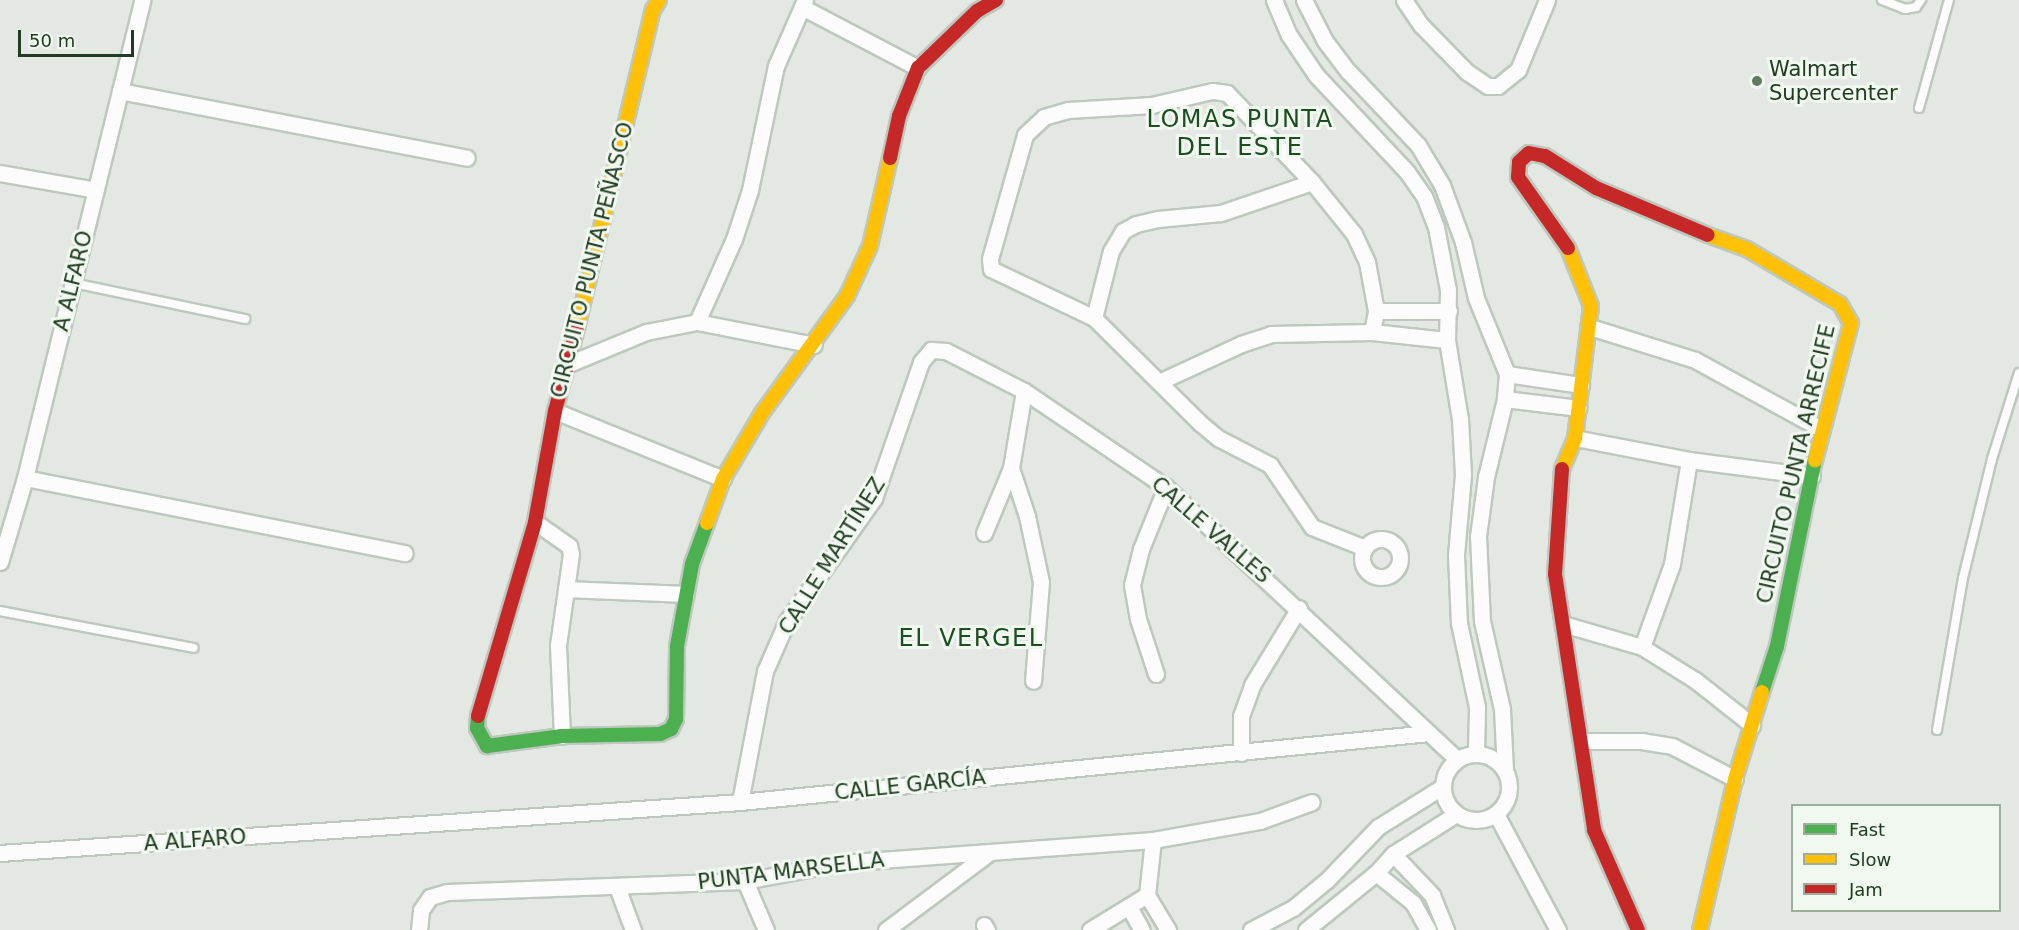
<!DOCTYPE html>
<meta charset="utf-8">
<style>
body{margin:0}
#map{position:relative;width:2019px;height:930px;overflow:hidden;background:#e3e8e3;font-family:"DejaVu Sans",sans-serif}
div>[style]{position:absolute}
[style*='--x']{left:calc(var(--x)*1px);top:calc(var(--y)*1px);width:calc(var(--w)*1px);rotate:calc(var(--a)*1deg)}
.roads{filter:drop-shadow(2px 0 #bec8be) drop-shadow(-2px 0 #bec8be) drop-shadow(0 2px #bec8be) drop-shadow(0 -2px #bec8be)}
.lane>*{height:8px;margin:-4px;padding:0 4px;transform-origin:4px;border-radius:4px;background:#fbfcfb}
.street>*{height:15px;margin:-7.5px;padding:0 7.5px;transform-origin:7.5px;border-radius:7.5px;background:#fbfcfb}
.street>.ring{margin:-7.5px;padding:0;box-sizing:content-box;background:none;border:15px solid #fbfcfb;border-radius:50%}
.fast>*{height:14px;margin:-7px;padding:0 7px;transform-origin:7px;border-radius:7px;background:#4caf50}
.slow>*{height:14px;margin:-7px;padding:0 7px;transform-origin:7px;border-radius:7px;background:#ffc107}
.jam>*{height:14px;margin:-7px;padding:0 7px;transform-origin:7px;border-radius:7px;background:#c62828}
.dots>*{width:16px;height:16px;translate:-50% -50%;box-sizing:border-box;border:3px solid #f1f8f0;border-radius:50%}
span{translate:-50% -50%;white-space:nowrap;text-align:center;line-height:1.15;-webkit-text-stroke:6px #f1f8f0;paint-order:stroke}
.poi-label{font-size:21px;color:#203c22}
.left{translate:0 -50%;text-align:left}
.street-label{font-size:21px;color:#203c22}
.quarter-label{font-size:24px;color:#1b4f21;letter-spacing:1.5px}
.legend{position:absolute;left:1791px;top:804px;width:210px;height:108px;box-sizing:border-box;background:#f1f8f0;border:2px solid #9dad9e;margin:0;padding:8px 10px;list-style:none;font-size:18px;color:#203c22}
.legend li{display:flex;align-items:center;gap:12px;height:30px}
.legend b{width:30px;border:2px solid #9dad9e}
.scale{position:absolute;left:18px;top:30px;width:116px;height:27px;box-sizing:border-box;border:3px solid #203c22;border-top:0;padding-left:8px;font-size:18px;line-height:21px;white-space:nowrap;color:#203c22;-webkit-text-stroke:4px #f1f8f0;paint-order:stroke}
</style>
<div id="map">
<div class="roads">
<div class="lane">
<div style="--x:1882;--y:0;--w:25;--a:21"></div>
<div style="--x:1905;--y:9;--w:11;--a:-10"></div>
<div style="--x:1916;--y:7;--w:9;--a:-54"></div>
<div style="--x:1919;--y:108;--w:112;--a:-74.5"></div>
<div style="--x:73;--y:283;--w:176;--a:11.8"></div>
<div style="--x:0;--y:611;--w:197;--a:10.8"></div>
<div style="--x:1937;--y:730;--w:154;--a:-80.3"></div>
<div style="--x:1963;--y:578;--w:122;--a:-76.3"></div>
<div style="--x:1992;--y:459;--w:90;--a:-72.6"></div>
</div>
<div class="street">
<div style="--x:1274;--y:0;--w:38;--a:67"></div>
<div style="--x:1289;--y:35;--w:48;--a:56"></div>
<div style="--x:1316;--y:75;--w:133;--a:46.8"></div>
<div style="--x:1407;--y:172;--w:29;--a:55"></div>
<div style="--x:1424;--y:196;--w:33;--a:69"></div>
<div style="--x:1436;--y:227;--w:64;--a:79.2"></div>
<div style="--x:1448;--y:290;--w:50;--a:91.1"></div>
<div style="--x:1447;--y:340;--w:80;--a:80.7"></div>
<div style="--x:1460;--y:419;--w:56;--a:86.9"></div>
<div style="--x:1463;--y:475;--w:80;--a:95"></div>
<div style="--x:1456;--y:555;--w:68;--a:87.5"></div>
<div style="--x:1459;--y:623;--w:86;--a:77.9"></div>
<div style="--x:1477;--y:707;--w:46;--a:91.2"></div>
<div style="--x:1304;--y:0;--w:46;--a:62.9"></div>
<div style="--x:1325;--y:41;--w:38;--a:53"></div>
<div style="--x:1348;--y:71;--w:102;--a:46.6"></div>
<div style="--x:1418;--y:145;--w:47;--a:59"></div>
<div style="--x:1442;--y:185;--w:61;--a:69.8"></div>
<div style="--x:1463;--y:242;--w:57;--a:76.9"></div>
<div style="--x:1476;--y:298;--w:82;--a:67.8"></div>
<div style="--x:1507;--y:374;--w:25;--a:95"></div>
<div style="--x:1505;--y:399;--w:80;--a:103.7"></div>
<div style="--x:1486;--y:477;--w:60;--a:97.7"></div>
<div style="--x:1478;--y:536;--w:85;--a:87.3"></div>
<div style="--x:1482;--y:621;--w:90;--a:77.2"></div>
<div style="--x:1502;--y:709;--w:61;--a:87.2"></div>
<div style="--x:1404;--y:0;--w:30;--a:56"></div>
<div style="--x:1421;--y:25;--w:66;--a:45.6"></div>
<div style="--x:1467;--y:72;--w:25;--a:34"></div>
<div style="--x:1488;--y:86;--w:10;--a:0"></div>
<div style="--x:1498;--y:86;--w:26;--a:-39"></div>
<div style="--x:1518;--y:70;--w:76;--a:-67.5"></div>
<div style="--x:802;--y:7;--w:131;--a:27.7"></div>
<div style="--x:120;--y:91;--w:353;--a:10.9"></div>
<div style="--x:0;--y:173;--w:97;--a:10"></div>
<div style="--x:1376;--y:311;--w:73;--a:0"></div>
<div style="--x:1094;--y:318;--w:69;--a:-75.8"></div>
<div style="--x:1111;--y:251;--w:23;--a:-59"></div>
<div style="--x:1123;--y:231;--w:15;--a:-28"></div>
<div style="--x:1136;--y:224;--w:23;--a:-13"></div>
<div style="--x:1158;--y:219;--w:63;--a:-5.4"></div>
<div style="--x:1221;--y:213;--w:96;--a:-18.8"></div>
<div style="--x:697;--y:322;--w:91;--a:-66"></div>
<div style="--x:734;--y:239;--w:52;--a:-71.9"></div>
<div style="--x:750;--y:190;--w:127;--a:-78.2"></div>
<div style="--x:776;--y:66;--w:72;--a:-66.3"></div>
<div style="--x:1590;--y:327;--w:110;--a:17.4"></div>
<div style="--x:1695;--y:360;--w:144;--a:28.7"></div>
<div style="--x:1372;--y:332;--w:75;--a:6.1"></div>
<div style="--x:566;--y:365;--w:87;--a:-22.4"></div>
<div style="--x:646;--y:332;--w:52;--a:-11.1"></div>
<div style="--x:697;--y:322;--w:119;--a:11.1"></div>
<div style="--x:1507;--y:374;--w:75;--a:8.5"></div>
<div style="--x:1161;--y:381;--w:88;--a:-24.8"></div>
<div style="--x:1241;--y:344;--w:32;--a:-18"></div>
<div style="--x:1271;--y:334;--w:101;--a:-1.1"></div>
<div style="--x:1372;--y:332;--w:21;--a:-79"></div>
<div style="--x:1376;--y:311;--w:50;--a:-100.4"></div>
<div style="--x:1367;--y:262;--w:31;--a:-115"></div>
<div style="--x:1354;--y:234;--w:67;--a:-128.9"></div>
<div style="--x:1312;--y:182;--w:123;--a:-133.7"></div>
<div style="--x:1227;--y:93;--w:15;--a:-172"></div>
<div style="--x:1212;--y:91;--w:62;--a:166.9"></div>
<div style="--x:1152;--y:105;--w:84;--a:176.6"></div>
<div style="--x:1068;--y:110;--w:25;--a:164"></div>
<div style="--x:1044;--y:117;--w:26;--a:137"></div>
<div style="--x:1025;--y:135;--w:129;--a:105.8"></div>
<div style="--x:990;--y:259;--w:10;--a:84"></div>
<div style="--x:991;--y:269;--w:114;--a:25.4"></div>
<div style="--x:1094;--y:318;--w:149;--a:44.7"></div>
<div style="--x:1200;--y:423;--w:23;--a:40"></div>
<div style="--x:1218;--y:438;--w:59;--a:27.4"></div>
<div style="--x:1270;--y:465;--w:75;--a:55.9"></div>
<div style="--x:1312;--y:527;--w:57;--a:21.6"></div>
<div style="--x:1024;--y:391;--w:78;--a:99.6"></div>
<div style="--x:1011;--y:468;--w:51;--a:71.6"></div>
<div style="--x:1027;--y:516;--w:67;--a:78"></div>
<div style="--x:1041;--y:582;--w:99;--a:94.6"></div>
<div style="--x:1505;--y:399;--w:74;--a:7"></div>
<div style="--x:555;--y:411;--w:181;--a:22"></div>
<div style="--x:1575;--y:438;--w:116;--a:10.9"></div>
<div style="--x:1689;--y:460;--w:124;--a:7.4"></div>
<div style="--x:25;--y:478;--w:387;--a:11.2"></div>
<div style="--x:535;--y:522;--w:42;--a:35.2"></div>
<div style="--x:569;--y:546;--w:8;--a:76"></div>
<div style="--x:571;--y:554;--w:92;--a:98.1"></div>
<div style="--x:558;--y:645;--w:91;--a:87.5"></div>
<div style="--x:984;--y:533;--w:70;--a:-67.4"></div>
<div class="ring" style="left:1362px;top:539px;width:23px;height:23px"></div>
<div style="--x:0;--y:562;--w:88;--a:-73.4"></div>
<div style="--x:25;--y:478;--w:492;--a:-76.2"></div>
<div style="--x:566;--y:589;--w:120;--a:2.4"></div>
<div style="--x:1563;--y:624;--w:82;--a:16.2"></div>
<div style="--x:1642;--y:647;--w:62;--a:31.9"></div>
<div style="--x:1695;--y:680;--w:73;--a:38.3"></div>
<div style="--x:1642;--y:647;--w:88;--a:-70.1"></div>
<div style="--x:1672;--y:564;--w:105;--a:-80.7"></div>
<div style="--x:1156;--y:674;--w:58;--a:-108.1"></div>
<div style="--x:1138;--y:619;--w:35;--a:-100"></div>
<div style="--x:1132;--y:585;--w:37;--a:-76"></div>
<div style="--x:1141;--y:549;--w:67;--a:-68"></div>
<div style="--x:1583;--y:741;--w:58;--a:0"></div>
<div style="--x:1641;--y:741;--w:31;--a:9"></div>
<div style="--x:1672;--y:746;--w:71;--a:27.6"></div>
<div style="--x:1241;--y:753;--w:37;--a:-90"></div>
<div style="--x:1241;--y:716;--w:33;--a:-70"></div>
<div style="--x:1252;--y:685;--w:90;--a:-58.6"></div>
<div class="ring" style="left:1443px;top:754px;width:51px;height:51px"></div>
<div style="--x:740;--y:802;--w:133;--a:-79.2"></div>
<div style="--x:765;--y:671;--w:55;--a:-66.3"></div>
<div style="--x:787;--y:621;--w:151;--a:-54.7"></div>
<div style="--x:874;--y:498;--w:144;--a:-70.9"></div>
<div style="--x:921;--y:362;--w:16;--a:-50"></div>
<div style="--x:931;--y:350;--w:15;--a:4"></div>
<div style="--x:946;--y:351;--w:88;--a:27.1"></div>
<div style="--x:1024;--y:391;--w:171;--a:34.1"></div>
<div style="--x:1166;--y:487;--w:398;--a:43.1"></div>
<div style="--x:1496;--y:814;--w:132;--a:61.9"></div>
<div style="--x:1153;--y:840;--w:109;--a:-10.1"></div>
<div style="--x:1260;--y:821;--w:55;--a:-20.1"></div>
<div style="--x:0;--y:853;--w:742;--a:-3.94"></div>
<div style="--x:740;--y:802;--w:692;--a:-5.72"></div>
<div style="--x:1393;--y:854;--w:57;--a:46.4"></div>
<div style="--x:1432;--y:895;--w:38;--a:68"></div>
<div style="--x:1376;--y:873;--w:48;--a:39"></div>
<div style="--x:1413;--y:903;--w:31;--a:61"></div>
<div style="--x:745;--y:881;--w:53;--a:66.8"></div>
<div style="--x:617;--y:887;--w:46;--a:69.6"></div>
<div style="--x:1129;--y:907;--w:26;--a:61"></div>
<div style="--x:984;--y:925;--w:6;--a:59"></div>
<div style="--x:419;--y:930;--w:20;--a:-84"></div>
<div style="--x:421;--y:910;--w:16;--a:-55"></div>
<div style="--x:430;--y:897;--w:18;--a:-16"></div>
<div style="--x:447;--y:892;--w:298;--a:-2.1"></div>
<div style="--x:745;--y:881;--w:96;--a:-10.8"></div>
<div style="--x:839;--y:863;--w:315;--a:-4.2"></div>
<div style="--x:1153;--y:840;--w:55;--a:96.2"></div>
<div style="--x:1147;--y:895;--w:41;--a:59"></div>
<div style="--x:886;--y:930;--w:129;--a:-36.8"></div>
<div style="--x:1090;--y:930;--w:67;--a:-31.6"></div>
<div style="--x:1251;--y:930;--w:47;--a:-27.6"></div>
<div style="--x:1293;--y:908;--w:44;--a:-39.5"></div>
<div style="--x:1327;--y:880;--w:74;--a:-46.1"></div>
<div style="--x:1378;--y:827;--w:75;--a:-32"></div>
<div style="--x:1306;--y:930;--w:90;--a:-39.2"></div>
<div style="--x:1376;--y:873;--w:25;--a:-48"></div>
<div style="--x:1393;--y:854;--w:75;--a:-32.4"></div>
</div>
<div class="fast">
<div style="--x:1762;--y:692;--w:48;--a:-71.9"></div>
<div style="--x:1777;--y:646;--w:190;--a:-78.5"></div>
<div style="--x:478;--y:716;--w:12;--a:95"></div>
<div style="--x:477;--y:728;--w:21;--a:61"></div>
<div style="--x:487;--y:746;--w:76;--a:-7.6"></div>
<div style="--x:562;--y:736;--w:98;--a:-1.2"></div>
<div style="--x:660;--y:734;--w:12;--a:-24"></div>
<div style="--x:671;--y:729;--w:11;--a:-63"></div>
<div style="--x:676;--y:719;--w:73;--a:-89.2"></div>
<div style="--x:677;--y:646;--w:83;--a:-79.6"></div>
<div style="--x:692;--y:564;--w:44;--a:-69.9"></div>
</div>
<div class="slow">
<div style="--x:1708;--y:235;--w:41;--a:19.7"></div>
<div style="--x:1747;--y:249;--w:108;--a:30.6"></div>
<div style="--x:1840;--y:304;--w:22;--a:60"></div>
<div style="--x:1851;--y:323;--w:142;--a:104.7"></div>
<div style="--x:577;--y:328;--w:327;--a:-76.6"></div>
<div style="--x:653;--y:10;--w:12;--a:-59"></div>
<div style="--x:1562;--y:469;--w:34;--a:-67"></div>
<div style="--x:1575;--y:438;--w:133;--a:-83.1"></div>
<div style="--x:1591;--y:306;--w:62;--a:-111.6"></div>
<div style="--x:707;--y:523;--w:47;--a:-70"></div>
<div style="--x:723;--y:479;--w:77;--a:-59.4"></div>
<div style="--x:762;--y:413;--w:145;--a:-54"></div>
<div style="--x:847;--y:296;--w:55;--a:-65.3"></div>
<div style="--x:870;--y:246;--w:90;--a:-77.2"></div>
<div style="--x:1700;--y:930;--w:155;--a:-76.9"></div>
<div style="--x:1735;--y:779;--w:91;--a:-72.8"></div>
</div>
<div class="jam">
<div style="--x:890;--y:158;--w:43;--a:-77.9"></div>
<div style="--x:899;--y:116;--w:52;--a:-68.4"></div>
<div style="--x:918;--y:68;--w:82;--a:-44"></div>
<div style="--x:977;--y:11;--w:22;--a:-30"></div>
<div style="--x:1568;--y:248;--w:87;--a:-125.2"></div>
<div style="--x:1518;--y:177;--w:15;--a:-86"></div>
<div style="--x:1519;--y:162;--w:13;--a:-42"></div>
<div style="--x:1529;--y:153;--w:16;--a:11"></div>
<div style="--x:1545;--y:156;--w:60;--a:32.1"></div>
<div style="--x:1596;--y:188;--w:121;--a:22.8"></div>
<div style="--x:1562;--y:469;--w:105;--a:93.8"></div>
<div style="--x:1555;--y:574;--w:259;--a:81.3"></div>
<div style="--x:1594;--y:830;--w:109;--a:66.3"></div>
<div style="--x:478;--y:716;--w:202;--a:-73.6"></div>
<div style="--x:535;--y:522;--w:113;--a:-79.8"></div>
<div style="--x:555;--y:411;--w:86;--a:-75.2"></div>
</div>
</div>
<div class="dots">
<div style="left:1757px;top:81px;background:#647866"></div>
</div>
<div class="poi-label">
<span class="left" style="left:1769px;top:81px">Walmart<br>Supercenter</span>
</div>
<div class="street-label">
<span style="left:592px;top:260px;rotate:-76deg">CIRCUITO PUNTA PEÑASCO</span>
<span style="left:73px;top:281px;rotate:-76deg">A ALFARO</span>
<span style="left:1796px;top:464px;rotate:-77deg">CIRCUITO PUNTA ARRECIFE</span>
<span style="left:1211px;top:530px;rotate:41deg">CALLE VALLES</span>
<span style="left:832px;top:556px;rotate:-58deg">CALLE MARTÍNEZ</span>
<span style="left:910px;top:785px;rotate:-6deg">CALLE GARCÍA</span>
<span style="left:195px;top:840px;rotate:-4deg">A ALFARO</span>
<span style="left:791px;top:871px;rotate:-7deg">PUNTA MARSELLA</span>
</div>
<div class="quarter-label">
<span style="left:1240px;top:134px">LOMAS PUNTA<br>DEL ESTE</span>
<span style="left:971px;top:639px">EL VERGEL</span>
</div>
<ul class="legend">
<li><b style="height:8px;background:#4caf50"></b>Fast</li>
<li><b style="height:8px;background:#ffc107"></b>Slow</li>
<li><b style="height:8px;background:#c62828"></b>Jam</li>
</ul>
<div class="scale">50 m</div>
</div>
